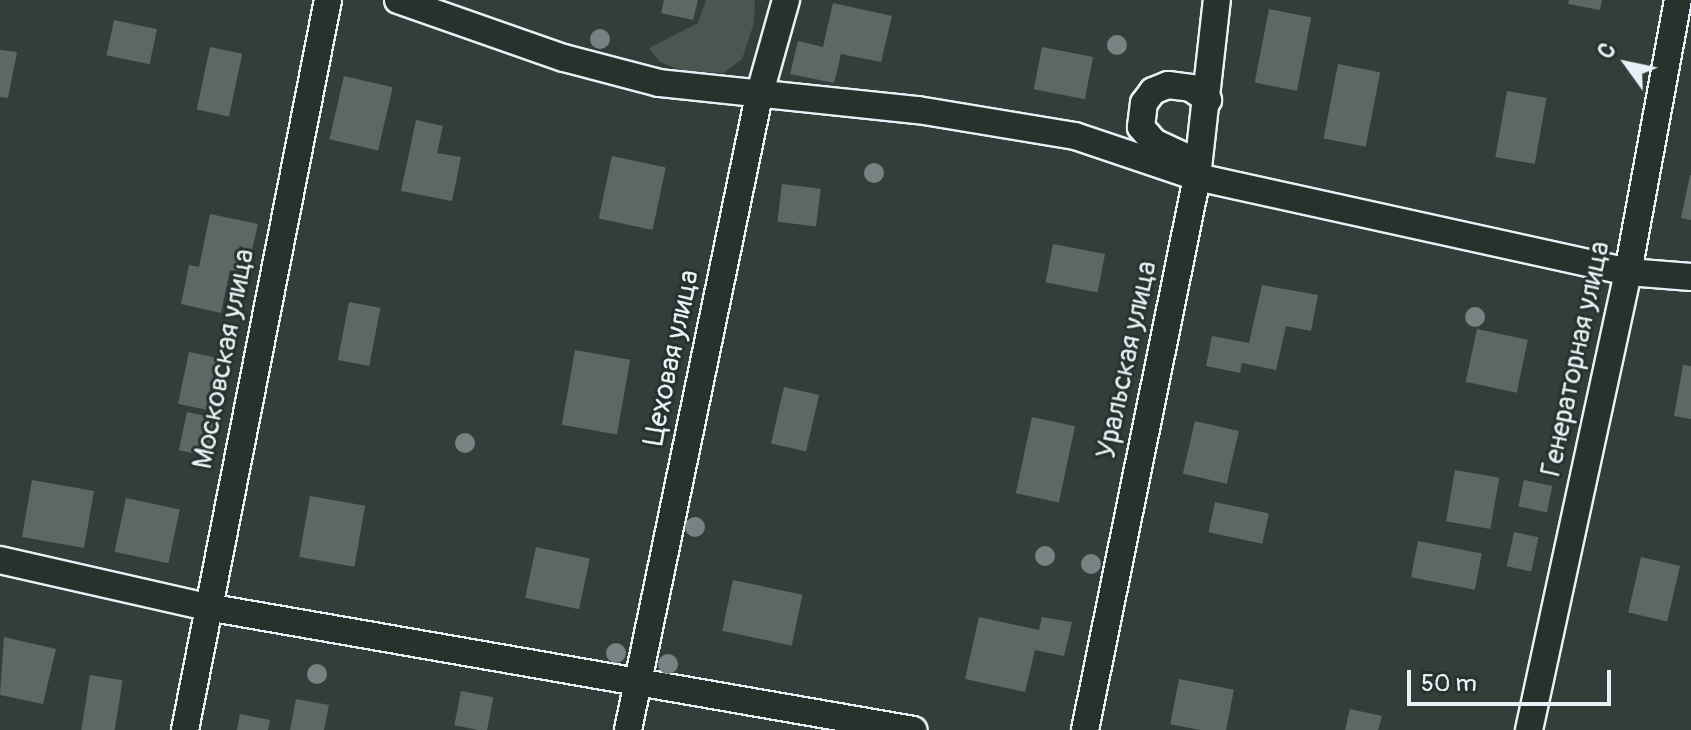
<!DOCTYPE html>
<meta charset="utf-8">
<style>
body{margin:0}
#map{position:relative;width:1691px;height:730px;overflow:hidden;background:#323e39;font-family:Pangolin,sans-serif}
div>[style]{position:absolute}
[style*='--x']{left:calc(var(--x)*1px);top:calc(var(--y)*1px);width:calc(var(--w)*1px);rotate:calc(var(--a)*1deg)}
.green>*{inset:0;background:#495651}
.building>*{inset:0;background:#5c6865;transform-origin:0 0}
.roads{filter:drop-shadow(2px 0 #e8f1f8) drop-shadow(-2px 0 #e8f1f8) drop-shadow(0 2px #e8f1f8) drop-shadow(0 -2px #e8f1f8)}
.minor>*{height:26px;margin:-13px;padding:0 13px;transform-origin:13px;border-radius:13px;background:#26332d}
.trees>*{width:20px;height:20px;margin:-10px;border-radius:50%;background:#778382}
span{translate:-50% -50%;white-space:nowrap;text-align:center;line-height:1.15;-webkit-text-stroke:6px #26332d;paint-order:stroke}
.street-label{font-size:28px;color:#e8f1f8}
.north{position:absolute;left:1587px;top:24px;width:80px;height:80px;-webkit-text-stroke:6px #26332d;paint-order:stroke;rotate:303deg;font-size:22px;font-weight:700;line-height:32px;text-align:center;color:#e8f1f8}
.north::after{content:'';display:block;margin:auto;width:28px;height:36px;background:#e8f1f8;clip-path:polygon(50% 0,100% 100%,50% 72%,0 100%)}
.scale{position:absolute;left:1407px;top:670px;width:204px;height:36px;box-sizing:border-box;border:4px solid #e8f1f8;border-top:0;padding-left:10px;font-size:24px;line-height:28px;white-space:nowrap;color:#e8f1f8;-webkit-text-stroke:6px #26332d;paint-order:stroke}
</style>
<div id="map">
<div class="green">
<div style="clip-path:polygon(706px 0,755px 0,754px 23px,742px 59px,723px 73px,684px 71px,660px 62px,649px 48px,698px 23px)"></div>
</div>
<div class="building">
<div style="clip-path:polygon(664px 0,698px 0,693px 20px,661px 13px)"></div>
<div style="clip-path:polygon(1569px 0,1602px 0,1600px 10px,1568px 4px)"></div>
<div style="clip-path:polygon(833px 3px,892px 16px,881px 62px,841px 54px,834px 83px,790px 74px,798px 41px,823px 47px)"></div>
<div style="left:1269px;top:9px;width:43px;height:75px;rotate:11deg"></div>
<div style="left:114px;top:20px;width:44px;height:36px;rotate:12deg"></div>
<div style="left:210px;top:47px;width:33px;height:64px;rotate:12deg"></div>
<div style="left:1042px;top:47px;width:52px;height:43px;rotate:11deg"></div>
<div style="clip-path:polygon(0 50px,17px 52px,8px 98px,0 97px)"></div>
<div style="left:1338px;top:64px;width:43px;height:76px;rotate:11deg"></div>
<div style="left:344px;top:76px;width:50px;height:65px;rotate:13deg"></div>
<div style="left:1507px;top:91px;width:40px;height:67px;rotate:10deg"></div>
<div style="clip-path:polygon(416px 120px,443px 126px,437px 153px,461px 157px,452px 201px,401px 191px)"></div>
<div style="left:612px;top:156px;width:55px;height:64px;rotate:12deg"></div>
<div style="clip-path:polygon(1690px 175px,1691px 175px,1691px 220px,1681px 218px)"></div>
<div style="left:782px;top:184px;width:39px;height:38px;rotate:7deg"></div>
<div style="clip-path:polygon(210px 214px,258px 224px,247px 273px,230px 270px,221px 313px,181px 304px,189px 265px,199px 267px)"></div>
<div style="left:1053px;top:244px;width:53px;height:39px;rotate:11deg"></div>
<div style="clip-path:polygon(1262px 285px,1318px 295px,1311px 331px,1286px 326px,1276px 370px,1242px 363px,1240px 373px,1206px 366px,1212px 336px,1249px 343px)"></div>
<div style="left:349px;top:302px;width:32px;height:59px;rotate:11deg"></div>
<div style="left:1477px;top:329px;width:52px;height:54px;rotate:12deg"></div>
<div style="left:575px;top:350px;width:56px;height:76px;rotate:10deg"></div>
<div style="left:189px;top:352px;width:29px;height:53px;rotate:12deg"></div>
<div style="clip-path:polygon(1683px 365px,1691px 366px,1691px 419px,1674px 416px)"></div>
<div style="left:784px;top:387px;width:36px;height:58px;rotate:13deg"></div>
<div style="left:187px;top:412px;width:34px;height:39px;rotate:12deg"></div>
<div style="left:1032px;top:417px;width:44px;height:78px;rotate:12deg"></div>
<div style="left:1195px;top:421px;width:45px;height:54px;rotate:13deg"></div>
<div style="left:1455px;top:470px;width:45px;height:52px;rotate:10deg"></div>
<div style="left:32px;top:480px;width:63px;height:58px;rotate:10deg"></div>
<div style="left:1524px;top:480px;width:29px;height:27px;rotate:12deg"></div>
<div style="left:310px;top:496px;width:56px;height:62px;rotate:10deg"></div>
<div style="left:126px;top:498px;width:55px;height:55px;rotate:12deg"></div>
<div style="left:1215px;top:502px;width:55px;height:31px;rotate:12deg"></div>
<div style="left:1514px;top:532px;width:25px;height:35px;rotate:12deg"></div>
<div style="left:1418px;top:541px;width:65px;height:37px;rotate:11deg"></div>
<div style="left:536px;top:547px;width:55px;height:52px;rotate:12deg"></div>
<div style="left:1641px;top:557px;width:40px;height:57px;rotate:13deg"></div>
<div style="left:733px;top:580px;width:71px;height:52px;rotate:12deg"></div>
<div style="clip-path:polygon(979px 617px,1039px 630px,1042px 617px,1072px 622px,1064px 656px,1035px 650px,1025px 692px,965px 679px)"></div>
<div style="clip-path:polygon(4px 637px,56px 649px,43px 704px,0 695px)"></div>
<div style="left:90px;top:675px;width:33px;height:56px;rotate:9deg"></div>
<div style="left:1179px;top:679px;width:56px;height:46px;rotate:11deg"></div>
<div style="left:461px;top:691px;width:33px;height:35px;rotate:11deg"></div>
<div style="clip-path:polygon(296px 699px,329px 705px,324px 730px,290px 730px)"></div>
<div style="clip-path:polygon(1350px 709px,1382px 716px,1378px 730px,1345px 730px)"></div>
<div style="clip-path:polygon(240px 714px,270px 720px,268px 730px,237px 730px)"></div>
</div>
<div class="roads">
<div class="minor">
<div style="--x:398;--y:0;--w:176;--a:19.3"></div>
<div style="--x:564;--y:58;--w:98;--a:14.7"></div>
<div style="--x:659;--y:83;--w:260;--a:6"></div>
<div style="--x:918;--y:110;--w:159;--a:9.4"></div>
<div style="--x:1075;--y:136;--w:129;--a:18.6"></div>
<div style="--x:1197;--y:177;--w:441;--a:12.4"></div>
<div style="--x:1628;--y:272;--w:63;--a:4.5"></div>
<div style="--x:1188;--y:158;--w:38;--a:-155"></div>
<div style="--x:1154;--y:142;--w:20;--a:-131"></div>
<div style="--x:1141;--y:127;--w:24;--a:-83"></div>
<div style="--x:1144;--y:103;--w:15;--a:-53"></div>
<div style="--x:1153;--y:91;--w:16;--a:-22"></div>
<div style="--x:1168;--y:85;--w:23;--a:7"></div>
<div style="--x:1191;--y:88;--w:21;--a:35"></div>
<div style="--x:0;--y:560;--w:212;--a:12.8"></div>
<div style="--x:207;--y:607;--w:717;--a:9.88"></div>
<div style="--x:185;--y:730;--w:744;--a:-78.92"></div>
<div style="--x:628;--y:730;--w:647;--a:-78.33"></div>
<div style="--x:759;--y:96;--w:100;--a:-74.3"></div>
<div style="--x:1085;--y:730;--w:564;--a:-78.55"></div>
<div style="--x:1197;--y:177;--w:178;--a:-83.6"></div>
<div style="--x:1529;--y:730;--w:469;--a:-77.8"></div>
<div style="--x:1628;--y:272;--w:277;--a:-79.6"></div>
</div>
</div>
<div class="trees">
<div style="left:600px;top:39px"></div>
<div style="left:1117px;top:45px"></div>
<div style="left:874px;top:173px"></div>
<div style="left:1475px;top:317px"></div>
<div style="left:465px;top:443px"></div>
<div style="left:695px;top:527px"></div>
<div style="left:1045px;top:556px"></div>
<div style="left:1091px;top:564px"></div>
<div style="left:616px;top:653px"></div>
<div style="left:668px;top:664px"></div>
<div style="left:317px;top:674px"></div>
</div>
<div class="street-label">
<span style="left:672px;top:358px;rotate:-78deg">Цеховая улица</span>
<span style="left:224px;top:359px;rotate:-79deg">Московская улица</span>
<span style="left:1576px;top:359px;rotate:-78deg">Генераторная улица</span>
<span style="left:1127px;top:360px;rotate:-78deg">Уральская улица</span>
</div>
<div class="north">С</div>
<div class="scale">50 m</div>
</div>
